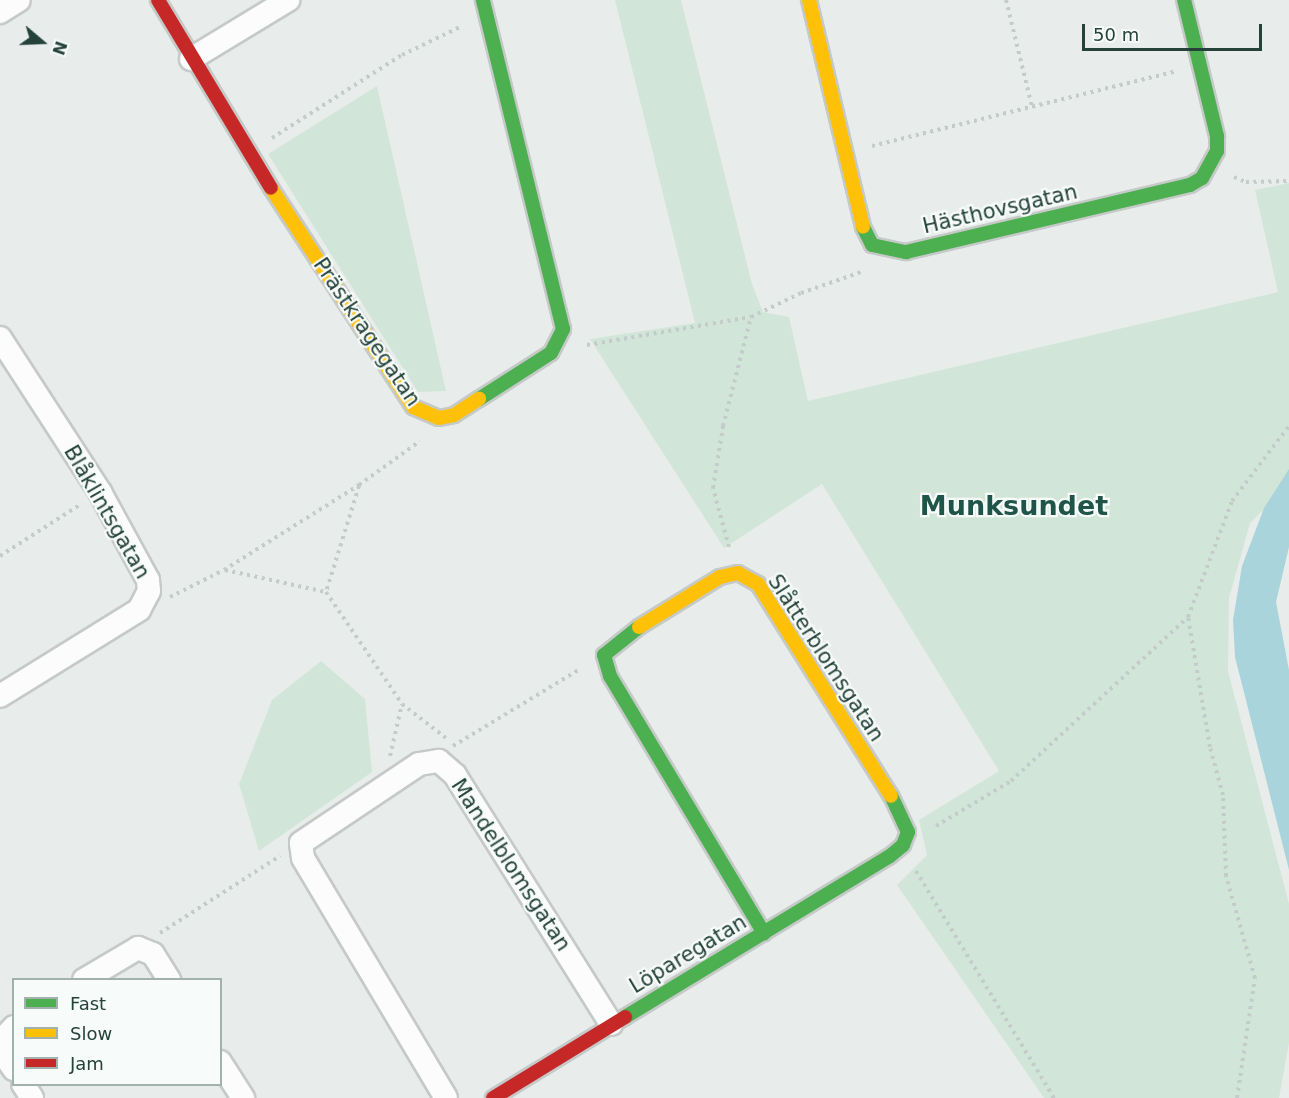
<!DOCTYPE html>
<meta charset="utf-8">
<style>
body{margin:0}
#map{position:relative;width:1289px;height:1098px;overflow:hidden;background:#e8edeb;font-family:"DejaVu Sans",sans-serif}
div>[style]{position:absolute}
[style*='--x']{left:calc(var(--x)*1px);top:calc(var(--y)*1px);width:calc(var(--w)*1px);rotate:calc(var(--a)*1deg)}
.green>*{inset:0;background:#d1e6d8}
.water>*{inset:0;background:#a9d4db}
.path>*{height:4px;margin-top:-2px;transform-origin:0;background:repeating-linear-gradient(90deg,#c3ccca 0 3px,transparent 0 7.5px)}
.roads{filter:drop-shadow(2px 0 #c5cac8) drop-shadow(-2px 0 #c5cac8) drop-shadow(0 2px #c5cac8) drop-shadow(0 -2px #c5cac8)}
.street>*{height:22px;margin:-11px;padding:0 11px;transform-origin:11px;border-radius:11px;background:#fcfcfc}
.fast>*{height:14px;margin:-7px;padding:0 7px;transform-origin:7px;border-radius:7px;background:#4caf50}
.slow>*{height:14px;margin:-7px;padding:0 7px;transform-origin:7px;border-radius:7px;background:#ffc107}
.jam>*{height:14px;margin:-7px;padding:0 7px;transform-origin:7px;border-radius:7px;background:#c62828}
span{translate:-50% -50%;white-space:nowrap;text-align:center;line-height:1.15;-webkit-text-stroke:4.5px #f7fbf9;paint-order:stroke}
.street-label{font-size:21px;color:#24423a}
.district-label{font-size:27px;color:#1f5548;font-weight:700}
.legend{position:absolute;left:12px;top:978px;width:210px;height:108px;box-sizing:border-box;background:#f7fbf9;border:2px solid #a3b1ad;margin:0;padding:8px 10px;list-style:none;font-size:18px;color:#24423a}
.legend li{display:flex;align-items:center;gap:12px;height:30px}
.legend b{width:30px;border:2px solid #a3b1ad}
.north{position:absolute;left:12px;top:12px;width:60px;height:60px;-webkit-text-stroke:4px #f7fbf9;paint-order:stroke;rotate:109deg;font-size:16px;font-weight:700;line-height:24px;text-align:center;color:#24423a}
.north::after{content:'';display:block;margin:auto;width:21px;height:27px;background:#24423a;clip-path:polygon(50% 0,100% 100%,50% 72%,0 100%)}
.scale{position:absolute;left:1082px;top:24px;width:180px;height:27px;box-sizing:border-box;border:3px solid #24423a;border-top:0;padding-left:8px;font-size:18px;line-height:21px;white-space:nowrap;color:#24423a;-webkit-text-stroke:4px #f7fbf9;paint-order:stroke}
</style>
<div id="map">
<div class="green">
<div style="clip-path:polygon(615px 0,681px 0,752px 284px,763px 312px,789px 317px,808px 401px,1278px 292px,1255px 190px,1289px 183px,1289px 485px,1250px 523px,1229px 598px,1228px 671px,1289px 904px,1289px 1043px,1279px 1098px,1044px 1098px,897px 885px,927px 855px,919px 820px,999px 771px,822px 484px,724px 548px,590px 339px,695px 323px)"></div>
<div style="clip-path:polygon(377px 86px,446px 391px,418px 392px,268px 154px)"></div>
<div style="clip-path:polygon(321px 661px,365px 699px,372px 772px,259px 851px,239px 784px,272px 700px)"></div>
</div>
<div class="water">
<div style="clip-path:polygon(1289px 469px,1289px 547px,1276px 602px,1289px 670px,1289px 870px,1235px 657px,1233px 620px,1242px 566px,1264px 508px)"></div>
</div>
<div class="path">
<div style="--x:1006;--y:0;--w:110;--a:76.3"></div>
<div style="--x:272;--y:138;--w:154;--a:-32.6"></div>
<div style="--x:402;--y:55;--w:67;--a:-25.8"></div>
<div style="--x:872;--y:146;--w:311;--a:-13.8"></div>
<div style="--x:1234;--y:177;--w:13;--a:23"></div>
<div style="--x:1246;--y:182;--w:43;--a:-1.3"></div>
<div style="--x:587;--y:345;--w:166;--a:-9.7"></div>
<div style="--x:751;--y:317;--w:55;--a:-25.6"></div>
<div style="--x:801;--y:293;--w:67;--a:-19.2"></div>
<div style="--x:359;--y:486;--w:111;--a:107.3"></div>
<div style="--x:326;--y:592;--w:135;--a:55.8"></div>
<div style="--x:402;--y:704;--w:56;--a:37.7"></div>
<div style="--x:729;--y:547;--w:61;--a:-105.2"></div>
<div style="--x:713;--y:488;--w:63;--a:-80.8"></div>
<div style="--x:723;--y:426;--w:113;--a:-75.6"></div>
<div style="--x:0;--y:556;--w:96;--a:-32.7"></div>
<div style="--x:225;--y:570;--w:103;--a:12.3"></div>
<div style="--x:170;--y:597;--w:60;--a:-26.6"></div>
<div style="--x:224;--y:570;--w:160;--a:-32.2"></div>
<div style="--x:359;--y:485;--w:75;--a:-35.8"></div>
<div style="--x:453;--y:746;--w:149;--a:-31.2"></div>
<div style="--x:390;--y:756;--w:53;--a:-77"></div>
<div style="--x:936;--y:826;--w:87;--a:-31"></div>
<div style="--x:1011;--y:781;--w:241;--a:-42.8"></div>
<div style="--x:916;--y:871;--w:266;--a:58.7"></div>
<div style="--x:160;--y:933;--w:143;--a:-32.7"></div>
<div style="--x:1237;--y:1098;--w:121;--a:-81.5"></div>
<div style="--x:1255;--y:978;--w:106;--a:-105.9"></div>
<div style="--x:1226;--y:876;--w:81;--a:-92.1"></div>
<div style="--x:1223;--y:795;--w:50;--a:-105.2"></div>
<div style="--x:1210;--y:747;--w:132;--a:-99.6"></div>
<div style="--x:1188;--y:617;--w:124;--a:-69.2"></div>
<div style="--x:1232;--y:501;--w:94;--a:-52.8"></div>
</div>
<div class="roads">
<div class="street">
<div style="--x:0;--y:12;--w:22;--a:-32"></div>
<div style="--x:191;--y:59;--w:114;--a:-31.3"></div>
<div style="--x:0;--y:338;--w:184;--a:57"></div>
<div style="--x:100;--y:492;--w:100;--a:61.4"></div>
<div style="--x:148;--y:580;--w:11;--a:85"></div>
<div style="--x:149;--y:591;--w:21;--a:118"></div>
<div style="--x:139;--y:610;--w:163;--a:148.3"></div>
<div style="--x:84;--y:980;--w:63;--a:-30.7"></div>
<div style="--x:138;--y:948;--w:16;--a:22"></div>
<div style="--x:153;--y:954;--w:31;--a:58"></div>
<div style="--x:14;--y:1027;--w:18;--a:133"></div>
<div style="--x:2;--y:1040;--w:12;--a:90"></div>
<div style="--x:2;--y:1052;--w:21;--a:55"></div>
<div style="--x:220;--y:1062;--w:43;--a:57.4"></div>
<div style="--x:23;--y:1084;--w:17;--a:57"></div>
<div style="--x:446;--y:1098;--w:279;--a:-120.8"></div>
<div style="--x:303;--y:858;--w:15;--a:-98"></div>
<div style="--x:301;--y:843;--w:142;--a:-33.8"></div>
<div style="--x:419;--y:764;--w:20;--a:-9"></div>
<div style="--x:439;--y:761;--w:21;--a:41"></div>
<div style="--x:455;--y:775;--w:294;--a:57.9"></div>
</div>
<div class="fast">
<div style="--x:863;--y:227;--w:20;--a:63"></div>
<div style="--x:872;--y:245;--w:35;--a:12"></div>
<div style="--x:906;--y:252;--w:292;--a:-13.3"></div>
<div style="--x:1190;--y:185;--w:14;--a:-30"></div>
<div style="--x:1202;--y:178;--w:31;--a:-61"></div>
<div style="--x:1217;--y:151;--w:15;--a:-90"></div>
<div style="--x:1217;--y:136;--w:140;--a:-103.6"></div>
<div style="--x:479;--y:399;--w:85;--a:-32.6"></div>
<div style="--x:551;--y:353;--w:27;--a:-63"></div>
<div style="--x:563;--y:329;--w:339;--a:-103.7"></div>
<div style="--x:639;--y:627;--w:45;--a:141.3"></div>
<div style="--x:604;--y:655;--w:22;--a:74"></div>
<div style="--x:610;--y:676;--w:300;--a:59.1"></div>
<div style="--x:625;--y:1017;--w:310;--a:-31.3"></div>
<div style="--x:890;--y:856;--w:17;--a:-40"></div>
<div style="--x:903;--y:845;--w:14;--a:-69"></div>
<div style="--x:908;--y:832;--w:40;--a:-115"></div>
</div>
<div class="slow">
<div style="--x:809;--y:0;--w:233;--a:76.6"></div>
<div style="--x:271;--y:188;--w:261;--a:57"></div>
<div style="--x:413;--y:407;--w:28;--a:23"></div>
<div style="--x:439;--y:418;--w:15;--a:-11"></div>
<div style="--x:454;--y:415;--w:30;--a:-33"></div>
<div style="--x:639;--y:627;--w:95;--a:-31.7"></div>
<div style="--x:720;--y:577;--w:18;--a:-13"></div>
<div style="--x:738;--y:573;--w:23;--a:29"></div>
<div style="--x:758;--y:584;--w:250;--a:57.9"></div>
</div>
<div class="jam">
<div style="--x:158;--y:0;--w:219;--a:59"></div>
<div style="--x:493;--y:1098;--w:155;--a:-31.5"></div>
</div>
</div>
<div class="street-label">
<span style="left:1000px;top:209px;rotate:-13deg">Hästhovsgatan</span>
<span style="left:367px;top:332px;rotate:56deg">Prästkragegatan</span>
<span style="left:107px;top:512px;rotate:60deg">Blåklintsgatan</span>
<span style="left:826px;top:658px;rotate:57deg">Slåtterblomsgatan</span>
<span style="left:511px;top:865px;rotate:57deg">Mandelblomsgatan</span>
<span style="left:688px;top:954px;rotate:-31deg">Löparegatan</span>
</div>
<div class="district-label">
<span style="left:1014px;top:506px">Munksundet</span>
</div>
<ul class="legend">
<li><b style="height:8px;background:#4caf50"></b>Fast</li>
<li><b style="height:8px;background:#ffc107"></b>Slow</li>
<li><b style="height:8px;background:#c62828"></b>Jam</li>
</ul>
<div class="north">N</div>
<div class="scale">50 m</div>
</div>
